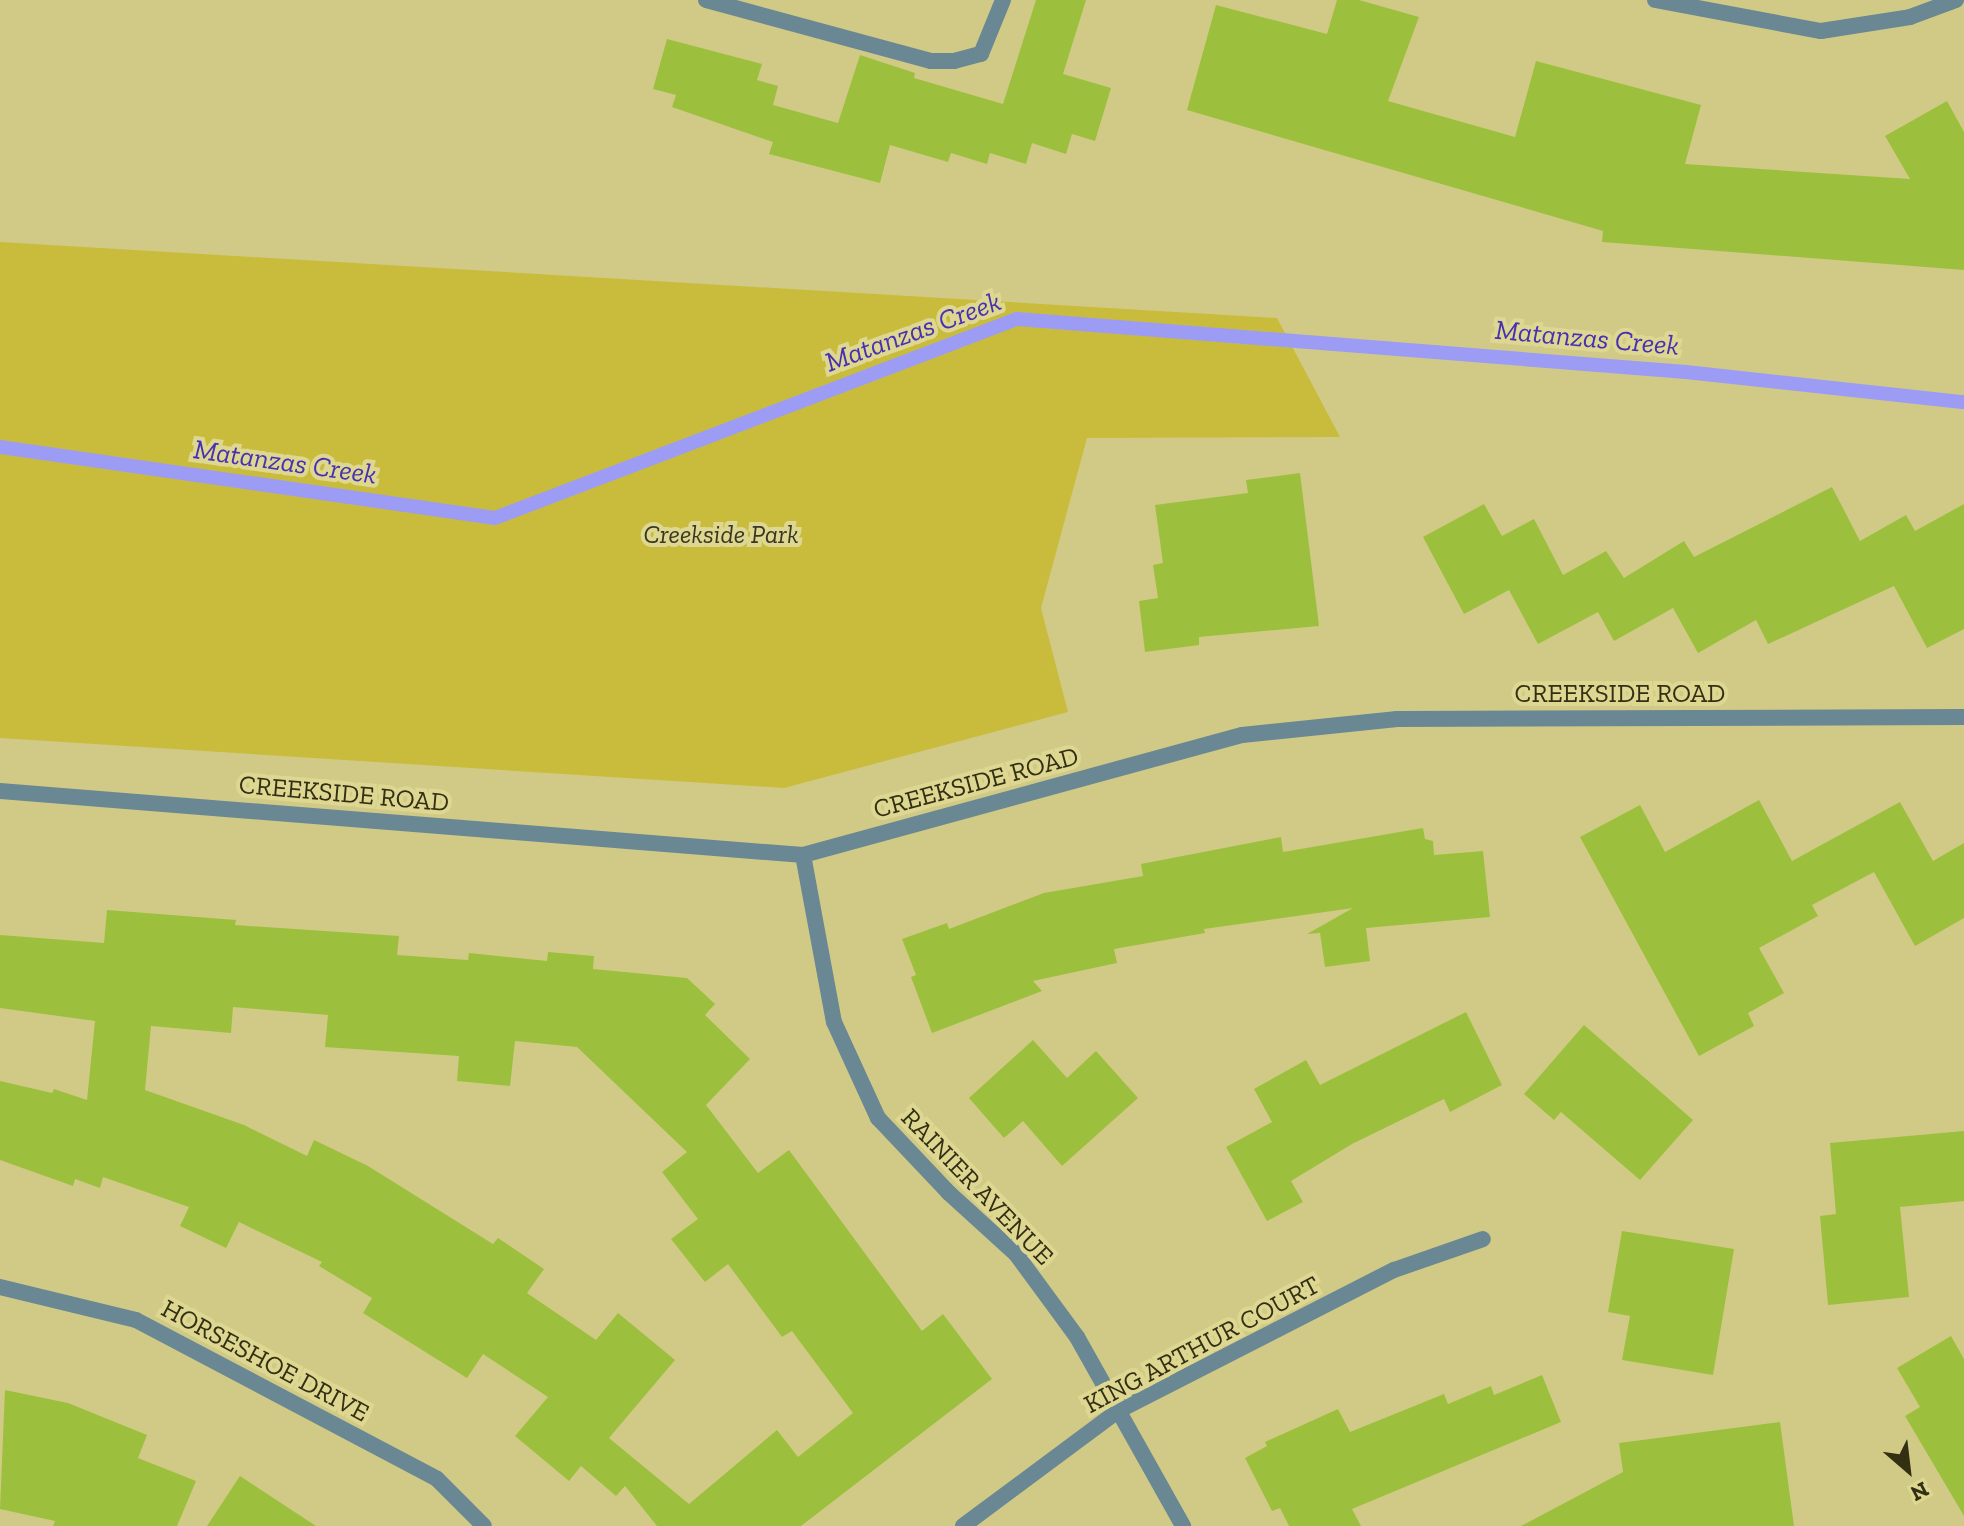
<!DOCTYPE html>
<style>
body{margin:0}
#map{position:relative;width:1964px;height:1526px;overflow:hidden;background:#d1ca86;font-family:"Zilla Slab",serif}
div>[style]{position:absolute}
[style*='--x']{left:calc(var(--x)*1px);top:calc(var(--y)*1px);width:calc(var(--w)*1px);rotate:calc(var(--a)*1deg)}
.green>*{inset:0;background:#c9bc3c}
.stream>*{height:14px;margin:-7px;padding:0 7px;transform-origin:7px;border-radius:7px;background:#9d9cf5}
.building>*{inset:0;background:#9cc03d}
.service>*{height:16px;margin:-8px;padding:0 8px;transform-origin:8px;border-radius:8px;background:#698894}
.minor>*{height:16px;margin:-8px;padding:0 8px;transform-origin:8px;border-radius:8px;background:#698894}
span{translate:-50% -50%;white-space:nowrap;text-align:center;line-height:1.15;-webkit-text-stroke:8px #ded792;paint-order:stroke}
.park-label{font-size:26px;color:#3a3720;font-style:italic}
.street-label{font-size:26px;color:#322f13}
.water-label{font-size:28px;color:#4831b0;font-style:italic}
.north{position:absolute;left:1868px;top:1430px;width:80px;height:80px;-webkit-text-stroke:6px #ded792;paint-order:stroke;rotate:152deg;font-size:22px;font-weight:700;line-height:32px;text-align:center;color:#322f13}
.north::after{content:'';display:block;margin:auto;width:28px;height:36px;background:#322f13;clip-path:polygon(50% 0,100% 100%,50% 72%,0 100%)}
</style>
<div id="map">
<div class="green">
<div style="clip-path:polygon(0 242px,1277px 318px,1340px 437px,1087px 438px,1041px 608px,1068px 712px,784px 788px,0 738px)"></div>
</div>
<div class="stream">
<div style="--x:0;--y:447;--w:500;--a:8.16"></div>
<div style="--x:495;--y:518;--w:559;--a:-20.87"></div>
<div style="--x:1017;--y:319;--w:671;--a:4.53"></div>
<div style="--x:1686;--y:372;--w:280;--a:6.2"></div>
</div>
<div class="building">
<div style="clip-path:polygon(1036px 0,1086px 0,1063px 74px,1111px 88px,1095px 141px,1072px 134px,1066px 154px,1032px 143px,1026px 164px,990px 153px,987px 164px,951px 153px,948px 162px,890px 145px,880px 183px,769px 154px,773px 142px,672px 107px,676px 95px,653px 89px,667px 39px,762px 64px,757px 80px,778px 86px,773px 105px,838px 123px,860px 55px,915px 73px,914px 78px,1003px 104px)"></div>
<div style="clip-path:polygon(1337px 0,1359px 0,1419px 17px,1388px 101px,1515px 137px,1536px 61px,1701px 105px,1685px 164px,1910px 179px,1885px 136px,1947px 101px,1964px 132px,1964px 270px,1602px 242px,1603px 231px,1187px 110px,1216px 5px,1327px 34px)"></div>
<div style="clip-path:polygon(1300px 473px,1319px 626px,1199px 637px,1199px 645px,1145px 652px,1139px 601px,1158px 598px,1153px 565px,1163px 563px,1155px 505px,1248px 493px,1246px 480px)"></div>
<div style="clip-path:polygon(1832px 487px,1860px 541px,1906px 515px,1915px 531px,1964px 504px,1964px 629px,1927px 648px,1894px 586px,1768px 644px,1756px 620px,1698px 653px,1673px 608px,1614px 641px,1598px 612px,1538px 644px,1509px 590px,1464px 614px,1423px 537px,1484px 504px,1502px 536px,1534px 519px,1563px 575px,1606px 551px,1624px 578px,1684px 541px,1694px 557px)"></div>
<div style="clip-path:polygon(1759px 800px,1792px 861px,1900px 802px,1933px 861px,1964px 843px,1964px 918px,1915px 946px,1874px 872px,1812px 905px,1818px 916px,1759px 948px,1784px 993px,1748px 1013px,1754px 1026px,1699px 1056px,1580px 837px,1640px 805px,1665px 852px)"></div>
<div style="clip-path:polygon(1423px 828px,1425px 839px,1433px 841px,1434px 855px,1483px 851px,1490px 917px,1366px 928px,1370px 961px,1325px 967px,1320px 933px,1307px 934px,1353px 908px,1204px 929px,1205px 933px,1114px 949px,1117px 963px,1033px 981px,1042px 991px,932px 1033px,911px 977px,916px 975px,902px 939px,947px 923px,949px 929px,1044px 893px,1143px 876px,1141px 864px,1281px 837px,1283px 852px)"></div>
<div style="clip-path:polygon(evenodd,107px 910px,236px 920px,235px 925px,399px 936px,397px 955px,468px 960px,469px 953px,547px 961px,548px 952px,594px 956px,593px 969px,687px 978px,715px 1004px,705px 1015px,750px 1059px,706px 1105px,758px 1173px,789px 1150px,922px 1331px,943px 1314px,992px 1379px,801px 1526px,657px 1526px,625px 1486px,616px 1496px,581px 1466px,569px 1481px,515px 1436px,548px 1397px,483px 1354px,467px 1378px,363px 1313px,372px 1298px,319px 1266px,322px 1262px,239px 1222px,226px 1248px,180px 1226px,189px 1207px,103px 1177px,100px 1188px,75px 1179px,73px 1186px,0 1160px,0 1081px,52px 1093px,54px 1089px,87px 1100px,95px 1021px,0 1008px,0 935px,104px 943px,107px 910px,233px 1007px,328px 1015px,325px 1047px,459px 1056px,457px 1081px,510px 1086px,515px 1041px,577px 1047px,687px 1152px,662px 1172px,698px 1219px,671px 1239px,705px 1282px,728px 1264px,782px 1337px,792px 1331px,853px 1413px,798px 1457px,777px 1430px,689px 1504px,609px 1438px,675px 1360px,618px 1313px,596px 1340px,527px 1293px,544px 1269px,498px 1238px,493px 1244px,368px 1166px,314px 1140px,307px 1156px,244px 1125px,145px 1090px,151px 1026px,231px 1033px,233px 1007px)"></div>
<div style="clip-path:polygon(1466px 1012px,1502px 1085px,1450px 1112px,1444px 1099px,1352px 1144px,1291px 1181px,1303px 1202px,1267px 1221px,1226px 1147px,1272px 1122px,1254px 1089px,1306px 1060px,1320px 1085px)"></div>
<div style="clip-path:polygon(1584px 1025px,1693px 1120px,1640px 1180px,1561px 1112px,1554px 1120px,1524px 1094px)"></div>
<div style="clip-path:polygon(1033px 1040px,1067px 1078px,1096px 1051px,1138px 1098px,1062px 1166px,1023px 1121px,1004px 1138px,969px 1098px)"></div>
<div style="clip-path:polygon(1964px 1131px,1964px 1201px,1900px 1207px,1909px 1297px,1828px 1305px,1820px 1216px,1836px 1214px,1830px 1143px)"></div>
<div style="clip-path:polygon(1622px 1231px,1734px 1249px,1713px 1375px,1622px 1360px,1630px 1316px,1608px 1312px)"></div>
<div style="clip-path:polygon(1951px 1336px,1964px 1359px,1964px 1516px,1905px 1416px,1920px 1407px,1897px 1368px)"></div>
<div style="clip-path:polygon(1542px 1375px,1561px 1422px,1352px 1509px,1361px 1526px,1289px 1526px,1280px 1508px,1272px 1511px,1245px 1458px,1267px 1446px,1265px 1442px,1338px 1409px,1350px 1432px,1444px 1394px,1448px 1404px,1491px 1386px,1494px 1395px)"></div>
<div style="clip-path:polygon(5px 1390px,68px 1403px,147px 1435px,138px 1458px,196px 1481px,177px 1526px,53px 1526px,55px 1521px,0 1509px)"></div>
<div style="clip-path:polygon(1780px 1422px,1794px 1526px,1521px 1526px,1623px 1472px,1619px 1443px)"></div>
<div style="clip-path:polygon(240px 1476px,316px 1526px,207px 1526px)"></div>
</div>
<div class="service">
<div style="--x:706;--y:0;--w:233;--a:15.2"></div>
<div style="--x:931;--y:61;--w:23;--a:0"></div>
<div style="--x:954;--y:61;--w:28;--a:-15"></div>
<div style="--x:981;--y:54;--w:58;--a:-67.8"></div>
</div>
<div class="minor">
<div style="--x:1655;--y:0;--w:169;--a:10.6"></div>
<div style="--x:1821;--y:31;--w:90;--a:-8.9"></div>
<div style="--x:1910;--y:17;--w:49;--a:-20.3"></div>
<div style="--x:0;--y:791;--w:806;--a:4.56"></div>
<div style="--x:803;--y:855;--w:455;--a:-15.3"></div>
<div style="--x:1242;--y:735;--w:156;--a:-5.9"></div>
<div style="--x:1397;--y:719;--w:567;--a:-0.2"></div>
<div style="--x:803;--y:855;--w:170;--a:79.5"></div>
<div style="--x:834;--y:1022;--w:106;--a:65.4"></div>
<div style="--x:878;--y:1118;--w:103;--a:46.6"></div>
<div style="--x:949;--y:1193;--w:91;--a:42.3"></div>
<div style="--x:1016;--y:1254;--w:103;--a:53.7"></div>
<div style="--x:1077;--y:1337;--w:217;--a:60.7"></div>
<div style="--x:0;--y:1287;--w:140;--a:13.6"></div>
<div style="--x:136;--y:1320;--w:340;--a:27.8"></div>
<div style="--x:437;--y:1479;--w:66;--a:45"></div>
<div style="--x:963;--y:1526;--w:193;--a:-36.6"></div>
<div style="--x:1118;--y:1411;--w:310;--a:-27.1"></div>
<div style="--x:1394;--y:1270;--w:94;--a:-19.2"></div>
</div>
<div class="park-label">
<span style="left:721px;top:535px">Creekside Park</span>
</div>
<div class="street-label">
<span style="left:1620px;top:694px">CREEKSIDE ROAD</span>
<span style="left:976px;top:783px;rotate:-15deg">CREEKSIDE ROAD</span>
<span style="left:344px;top:794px;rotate:5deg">CREEKSIDE ROAD</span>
<span style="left:977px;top:1187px;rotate:46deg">RAINIER AVENUE</span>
<span style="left:1202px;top:1345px;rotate:-28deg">KING ARTHUR COURT</span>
<span style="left:265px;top:1361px;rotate:28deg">HORSESHOE DRIVE</span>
</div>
<div class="water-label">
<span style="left:913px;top:332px;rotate:-20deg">Matanzas Creek</span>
<span style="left:1587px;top:338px;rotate:5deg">Matanzas Creek</span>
<span style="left:285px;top:462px;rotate:8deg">Matanzas Creek</span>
</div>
<div class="north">N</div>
</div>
